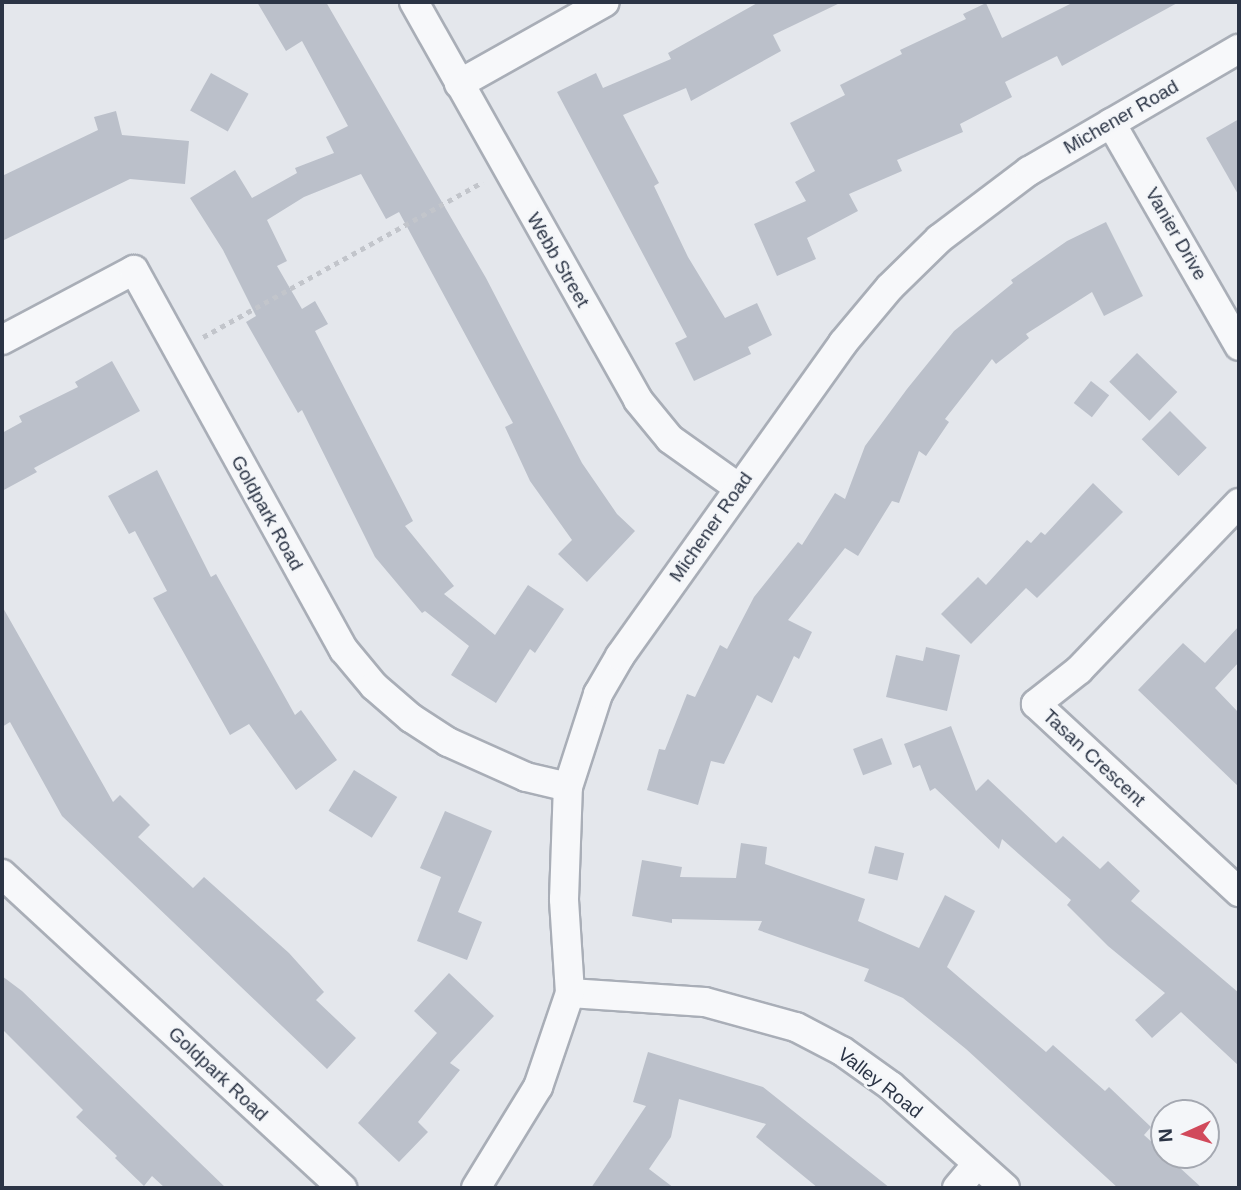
<!DOCTYPE html>
<style>
body{margin:0}
#map{position:relative;width:1241px;height:1190px;overflow:hidden;background:#e4e7ec;font-family:Arial,sans-serif}
div>[style]{position:absolute}
[style*='--x']{left:calc(var(--x)*1px);top:calc(var(--y)*1px);width:calc(var(--w)*1px);rotate:calc(var(--a)*1deg)}
.building>*{inset:0;background:#bbc0ca;transform-origin:0 0}
.path>*{height:4.5px;margin-top:-2.25px;transform-origin:0;background:repeating-linear-gradient(90deg,#c2c5cb 0 5px,transparent 0 10px)}
.roads{filter:drop-shadow(2px 0 #a9aeb7) drop-shadow(-2px 0 #a9aeb7) drop-shadow(0 2px #a9aeb7) drop-shadow(0 -2px #a9aeb7)}
.minor>*{height:28px;margin:-14px;padding:0 14px;transform-origin:14px;border-radius:14px;background:#f7f8fa}
span{translate:-50% -50%;white-space:nowrap;text-align:center;line-height:1.15;-webkit-text-stroke:5px #f4f6f9;paint-order:stroke}
.street-label{font-size:19px;color:#2b3445}
.frame{position:absolute;inset:0;border:4px solid #2b3445;pointer-events:none}
.north{position:absolute;left:1150px;top:1099px;width:70px;height:70px;box-sizing:border-box;background:#f4f6f9;border:2px solid #a4a8b1;border-radius:50%;rotate:266deg;font-size:19px;font-weight:700;line-height:28px;text-align:center;color:#2b3445}
.north::after{content:'';display:block;margin:auto;width:24px;height:32px;background:#d1495b;clip-path:polygon(50% 0,100% 100%,50% 72%,0 100%)}
</style>
<div id="map">
<div class="building">
<div style="clip-path:polygon(257px 2px,326px 2px,486px 278px,582px 463px,617px 514px,635px 531px,587px 582px,558px 554px,572px 540px,530px 481px,505px 427px,513px 423px,399px 212px,386px 219px,361px 174px,304px 197px,267px 220px,287px 261px,277px 266px,302px 309px,315px 301px,328px 324px,315px 331px,413px 521px,405px 526px,454px 586px,444px 594px,495px 635px,528px 585px,564px 609px,535px 653px,530px 649px,496px 703px,451px 675px,469px 646px,425px 611px,422px 613px,375px 557px,302px 410px,298px 413px,246px 322px,256px 316px,223px 250px,190px 198px,235px 170px,252px 198px,297px 173px,295px 168px,334px 153px,326px 137px,348px 126px,302px 41px,286px 51px)"></div>
<div style="clip-path:polygon(759px 2px,842px 2px,773px 35px,781px 51px,691px 101px,686px 88px,623px 115px,659px 183px,654px 186px,688px 257px,725px 318px,757px 303px,772px 335px,748px 347px,751px 354px,694px 381px,675px 343px,687px 337px,557px 92px,596px 73px,603px 88px,671px 59px,668px 53px)"></div>
<div style="clip-path:polygon(1074px 2px,1179px 2px,1062px 66px,1057px 56px,1005px 82px,1012px 97px,960px 124px,963px 132px,897px 160px,902px 171px,849px 194px,858px 211px,807px 238px,816px 259px,777px 276px,754px 224px,806px 201px,795px 182px,815px 171px,790px 123px,845px 95px,840px 85px,902px 54px,900px 50px,966px 19px,963px 14px,986px 3px,1002px 38px)"></div>
<div style="left:211px;top:73px;width:43px;height:43px;rotate:29deg"></div>
<div style="clip-path:polygon(116px 111px,122px 135px,189px 141px,185px 184px,130px 179px,2px 241px,2px 176px,98px 130px,94px 117px)"></div>
<div style="clip-path:polygon(1239px 119px,1239px 196px,1206px 138px)"></div>
<div style="clip-path:polygon(1106px 222px,1143px 296px,1104px 316px,1092px 292px,1026px 334px,1029px 338px,996px 364px,992px 359px,945px 419px,949px 422px,926px 456px,919px 451px,899px 503px,892px 501px,858px 556px,845px 548px,788px 620px,812px 632px,799px 659px,794px 656px,772px 703px,757px 695px,724px 764px,711px 761px,698px 805px,647px 790px,659px 749px,665px 750px,687px 694px,695px 697px,720px 645px,727px 649px,754px 597px,798px 542px,802px 545px,835px 493px,845px 499px,865px 446px,907px 389px,954px 331px,1013px 283px,1011px 280px,1067px 241px)"></div>
<div style="left:1137px;top:353px;width:56px;height:40px;rotate:44deg"></div>
<div style="clip-path:polygon(112px 361px,140px 411px,34px 468px,37px 472px,2px 491px,2px 433px,22px 422px,19px 416px,78px 387px,75px 382px)"></div>
<div style="left:1091px;top:381px;width:23px;height:28px;rotate:38deg"></div>
<div style="left:1170px;top:411px;width:52px;height:40px;rotate:45deg"></div>
<div style="clip-path:polygon(157px 470px,211px 577px,216px 574px,295px 715px,301px 710px,337px 760px,296px 790px,249px 724px,230px 735px,153px 598px,167px 591px,135px 531px,129px 534px,108px 496px)"></div>
<div style="clip-path:polygon(1093px 483px,1123px 512px,1037px 598px,1026px 588px,971px 644px,941px 614px,978px 577px,986px 585px,1027px 540px,1031px 543px,1041px 532px,1045px 535px)"></div>
<div style="clip-path:polygon(2px 606px,113px 802px,120px 795px,150px 825px,138px 837px,193px 888px,204px 877px,289px 953px,324px 992px,316px 1000px,356px 1038px,327px 1069px,62px 816px,10px 722px,2px 727px)"></div>
<div style="clip-path:polygon(1239px 626px,1239px 662px,1215px 688px,1239px 713px,1239px 787px,1138px 690px,1183px 643px,1205px 663px)"></div>
<div style="clip-path:polygon(926px 647px,960px 655px,947px 711px,886px 697px,896px 655px,923px 661px)"></div>
<div style="clip-path:polygon(951px 726px,976px 791px,988px 779px,1056px 843px,1063px 836px,1100px 869px,1108px 861px,1140px 891px,1131px 901px,1239px 993px,1239px 1066px,1181px 1012px,1152px 1038px,1135px 1020px,1165px 993px,1108px 946px,1067px 905px,1071px 900px,1002px 839px,999px 849px,935px 788px,930px 791px,920px 765px,913px 768px,904px 744px)"></div>
<div style="left:882px;top:738px;width:28px;height:31px;rotate:69deg"></div>
<div style="left:354px;top:770px;width:51px;height:48px;rotate:32deg"></div>
<div style="clip-path:polygon(445px 811px,492px 831px,458px 912px,482px 922px,467px 960px,417px 941px,441px 877px,420px 868px)"></div>
<div style="clip-path:polygon(741px 843px,767px 847px,765px 864px,865px 899px,858px 921px,919px 948px,945px 895px,975px 911px,947px 967px,1046px 1052px,1053px 1045px,1105px 1091px,1109px 1087px,1151px 1127px,1144px 1135px,1202px 1188px,1118px 1188px,966px 1049px,903px 998px,864px 981px,869px 969px,758px 930px,762px 921px,672px 919px,672px 923px,632px 916px,642px 860px,682px 867px,680px 877px,736px 878px)"></div>
<div style="left:875px;top:846px;width:30px;height:28px;rotate:14deg"></div>
<div style="clip-path:polygon(449px 973px,494px 1016px,450px 1063px,460px 1070px,418px 1122px,428px 1132px,399px 1162px,358px 1123px,437px 1033px,414px 1011px)"></div>
<div style="clip-path:polygon(2px 976px,22px 991px,226px 1188px,165px 1188px,152px 1176px,144px 1186px,115px 1158px,117px 1156px,76px 1117px,83px 1110px,2px 1029px)"></div>
<div style="clip-path:polygon(648px 1052px,763px 1087px,890px 1188px,818px 1188px,756px 1137px,766px 1124px,679px 1099px,671px 1137px,649px 1169px,674px 1188px,591px 1188px,646px 1106px,633px 1102px)"></div>
</div>
<div class="path">
<div style="--x:203;--y:337;--w:320;--a:-29"></div>
</div>
<div class="roads">
<div class="minor">
<div style="--x:414;--y:2;--w:457;--a:60.6"></div>
<div style="--x:638;--y:400;--w:50;--a:50.6"></div>
<div style="--x:670;--y:439;--w:85;--a:35.4"></div>
<div style="--x:459;--y:84;--w:167;--a:-29.3"></div>
<div style="--x:1111;--y:123;--w:257;--a:60.1"></div>
<div style="--x:2;--y:340;--w:149;--a:-27.9"></div>
<div style="--x:134;--y:270;--w:434;--a:61.1"></div>
<div style="--x:344;--y:650;--w:47;--a:50.2"></div>
<div style="--x:374;--y:686;--w:49;--a:40.9"></div>
<div style="--x:411;--y:718;--w:44;--a:33"></div>
<div style="--x:448;--y:742;--w:85;--a:24.2"></div>
<div style="--x:526;--y:777;--w:43;--a:13.4"></div>
<div style="--x:1239;--y:503;--w:231;--a:133.8"></div>
<div style="--x:1079;--y:670;--w:55;--a:141.7"></div>
<div style="--x:1036;--y:704;--w:277;--a:42.8"></div>
<div style="--x:2;--y:874;--w:463;--a:42.7"></div>
<div style="--x:570;--y:993;--w:135;--a:3.8"></div>
<div style="--x:705;--y:1002;--w:94;--a:15.4"></div>
<div style="--x:796;--y:1027;--w:52;--a:27.6"></div>
<div style="--x:842;--y:1051;--w:60;--a:35.5"></div>
<div style="--x:891;--y:1086;--w:153;--a:41.8"></div>
<div style="--x:476;--y:1188;--w:119;--a:-58.5"></div>
<div style="--x:538;--y:1087;--w:99;--a:-71.2"></div>
<div style="--x:570;--y:993;--w:94;--a:-93.7"></div>
<div style="--x:564;--y:899;--w:112;--a:-88"></div>
<div style="--x:568;--y:787;--w:98;--a:-72.1"></div>
<div style="--x:598;--y:694;--w:44;--a:-59.9"></div>
<div style="--x:620;--y:656;--w:384;--a:-54.5"></div>
<div style="--x:843;--y:343;--w:73;--a:-50"></div>
<div style="--x:890;--y:287;--w:69;--a:-44.4"></div>
<div style="--x:939;--y:239;--w:113;--a:-37.1"></div>
<div style="--x:1029;--y:171;--w:243;--a:-30.2"></div>
<div style="--x:957;--y:1188;--w:31;--a:-50"></div>
</div>
</div>
<div class="street-label">
<span style="left:1121px;top:117px;rotate:-30deg">Michener Road</span>
<span style="left:1176px;top:234px;rotate:60deg">Vanier Drive</span>
<span style="left:558px;top:260px;rotate:60deg">Webb Street</span>
<span style="left:267px;top:513px;rotate:61deg">Goldpark Road</span>
<span style="left:711px;top:527px;rotate:-55deg">Michener Road</span>
<span style="left:1094px;top:758px;rotate:43deg">Tasan Crescent</span>
<span style="left:218px;top:1074px;rotate:43deg">Goldpark Road</span>
<span style="left:880px;top:1083px;rotate:38deg">Valley Road</span>
</div>
<div class="frame"></div>
<div class="north">N</div>
</div>
